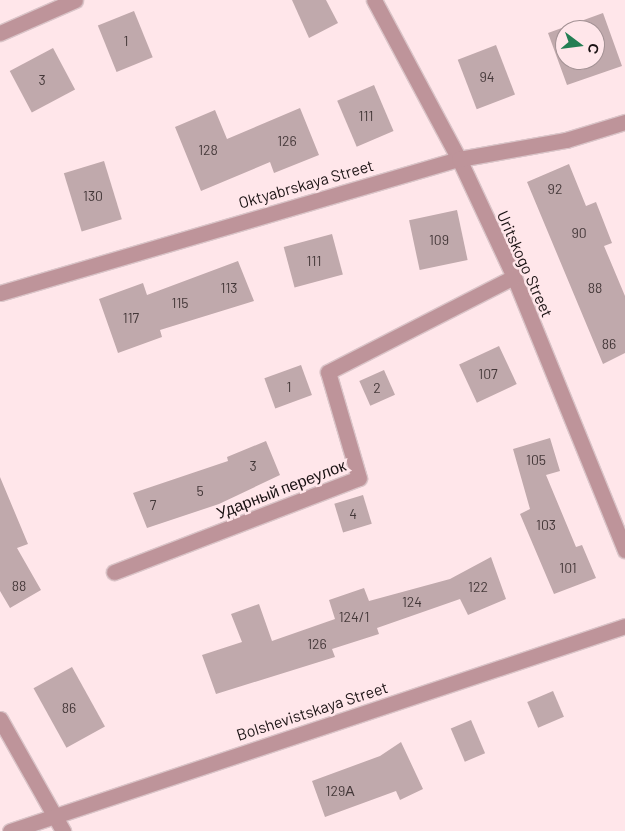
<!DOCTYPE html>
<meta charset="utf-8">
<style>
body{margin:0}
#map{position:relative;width:625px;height:831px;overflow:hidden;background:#ffe6ea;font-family:Barlow,sans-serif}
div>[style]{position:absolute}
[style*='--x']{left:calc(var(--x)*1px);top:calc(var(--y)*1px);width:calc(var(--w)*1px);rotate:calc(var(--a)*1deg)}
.building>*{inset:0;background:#c0a9ac;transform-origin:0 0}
.roads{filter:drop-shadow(1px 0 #dac4c8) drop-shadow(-1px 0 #dac4c8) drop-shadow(0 1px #dac4c8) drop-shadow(0 -1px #dac4c8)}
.street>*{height:15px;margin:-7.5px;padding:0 7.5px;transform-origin:7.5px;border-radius:7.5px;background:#be949a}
span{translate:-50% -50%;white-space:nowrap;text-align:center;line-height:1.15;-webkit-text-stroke:5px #ffe6ea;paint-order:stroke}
.number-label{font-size:14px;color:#443839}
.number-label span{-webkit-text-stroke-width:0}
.street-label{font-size:16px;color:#1a1213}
.north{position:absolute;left:555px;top:20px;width:50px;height:50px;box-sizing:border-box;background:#ffe6ea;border:1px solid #a39194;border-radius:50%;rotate:105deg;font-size:14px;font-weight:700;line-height:20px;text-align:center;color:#1a1213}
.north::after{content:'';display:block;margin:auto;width:18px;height:22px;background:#247f54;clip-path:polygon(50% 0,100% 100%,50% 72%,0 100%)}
</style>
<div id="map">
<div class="building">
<div style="clip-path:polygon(292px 0,326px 0,338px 23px,309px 38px)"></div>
<div style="left:134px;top:11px;width:50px;height:39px;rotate:68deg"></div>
<div style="clip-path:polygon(evenodd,603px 13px,622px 66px,567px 85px,548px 33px,603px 13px,565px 30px,595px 30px,595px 60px,565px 60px,565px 30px)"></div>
<div style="left:496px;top:45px;width:53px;height:41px;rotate:69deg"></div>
<div style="left:53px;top:48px;width:47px;height:49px;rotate:62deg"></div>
<div style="left:374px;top:85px;width:50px;height:40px;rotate:67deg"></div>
<div style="clip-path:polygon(300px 108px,319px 155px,274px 173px,270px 162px,201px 191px,175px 127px,215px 110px,227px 139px)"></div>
<div style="left:104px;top:161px;width:61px;height:42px;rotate:73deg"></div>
<div style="clip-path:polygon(569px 164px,586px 206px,596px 202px,612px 243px,604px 246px,625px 296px,625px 353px,603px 364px,527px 182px)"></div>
<div style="left:457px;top:210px;width:51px;height:49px;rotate:78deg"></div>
<div style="left:332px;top:234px;width:42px;height:50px;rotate:75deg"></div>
<div style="clip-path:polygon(238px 261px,254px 301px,160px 330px,162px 337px,118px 353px,99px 299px,143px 283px,147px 295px)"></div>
<div style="left:499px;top:346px;width:42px;height:44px;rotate:65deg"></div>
<div style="left:301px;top:365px;width:32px;height:39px;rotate:70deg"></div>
<div style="left:384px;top:370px;width:27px;height:27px;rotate:66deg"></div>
<div style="clip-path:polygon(550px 438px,560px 471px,546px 475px,576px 547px,582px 545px,596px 578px,554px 594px,520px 514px,530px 509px,513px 449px)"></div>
<div style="clip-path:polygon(266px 441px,280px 475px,219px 504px,147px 528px,133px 493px,228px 461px,227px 457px)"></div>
<div style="clip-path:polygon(0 477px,28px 544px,17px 548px,41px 590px,10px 608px,0 591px)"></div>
<div style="left:363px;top:495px;width:30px;height:30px;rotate:73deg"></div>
<div style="clip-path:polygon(491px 557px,506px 599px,468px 615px,460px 599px,377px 628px,379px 634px,332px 649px,335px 657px,216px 694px,202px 655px,242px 642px,231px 614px,259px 604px,272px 641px,335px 619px,329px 600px,364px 588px,369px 601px,450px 579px)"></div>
<div style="left:72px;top:667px;width:68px;height:44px;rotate:61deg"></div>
<div style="left:553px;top:691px;width:28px;height:28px;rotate:67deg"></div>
<div style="left:471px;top:720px;width:36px;height:22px;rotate:67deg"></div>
<div style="clip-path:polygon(401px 742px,423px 789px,400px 800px,396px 791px,325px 817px,312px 781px,380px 756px)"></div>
</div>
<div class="roads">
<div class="street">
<div style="--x:374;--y:0;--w:180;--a:61.9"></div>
<div style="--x:459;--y:159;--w:130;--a:65"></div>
<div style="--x:514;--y:277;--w:295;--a:67.9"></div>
<div style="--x:0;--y:33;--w:82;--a:-23.7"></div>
<div style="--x:0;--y:293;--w:478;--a:-16.3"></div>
<div style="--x:459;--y:159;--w:109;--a:-10.1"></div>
<div style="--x:566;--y:140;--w:62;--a:-17"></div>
<div style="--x:114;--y:572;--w:262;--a:-21"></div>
<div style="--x:359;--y:478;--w:110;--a:-106.3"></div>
<div style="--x:328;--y:372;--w:209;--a:-27.1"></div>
<div style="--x:0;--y:719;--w:129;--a:60.6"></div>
<div style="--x:10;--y:831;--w:648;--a:-18.43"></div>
</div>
</div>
<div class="number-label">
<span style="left:126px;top:41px">1</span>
<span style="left:487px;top:77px">94</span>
<span style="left:42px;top:80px">3</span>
<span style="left:366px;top:116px">111</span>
<span style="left:287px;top:141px">126</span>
<span style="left:208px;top:150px">128</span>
<span style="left:555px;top:189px">92</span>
<span style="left:93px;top:196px">130</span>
<span style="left:579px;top:233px">90</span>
<span style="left:439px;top:240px">109</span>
<span style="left:314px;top:261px">111</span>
<span style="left:229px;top:288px">113</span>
<span style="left:595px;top:288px">88</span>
<span style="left:180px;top:303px">115</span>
<span style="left:131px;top:318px">117</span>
<span style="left:609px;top:344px">86</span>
<span style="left:488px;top:374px">107</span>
<span style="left:289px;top:387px">1</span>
<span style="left:377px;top:388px">2</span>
<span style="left:536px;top:460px">105</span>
<span style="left:253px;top:466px">3</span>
<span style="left:200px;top:491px">5</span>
<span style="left:153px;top:505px">7</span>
<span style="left:353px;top:514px">4</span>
<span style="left:546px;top:525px">103</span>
<span style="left:568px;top:568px">101</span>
<span style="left:19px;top:586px">88</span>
<span style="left:478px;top:587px">122</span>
<span style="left:412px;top:602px">124</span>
<span style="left:354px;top:617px">124/1</span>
<span style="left:317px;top:644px">126</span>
<span style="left:69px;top:708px">86</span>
<span style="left:340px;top:791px">129А</span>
</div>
<div class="street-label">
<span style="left:306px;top:184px;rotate:-16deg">Oktyabrskaya Street</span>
<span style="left:525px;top:264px;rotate:66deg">Uritskogo Street</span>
<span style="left:281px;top:489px;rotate:-21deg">Ударный переулок</span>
<span style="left:312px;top:711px;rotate:-18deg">Bolshevistskaya Street</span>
</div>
<div class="north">С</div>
</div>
